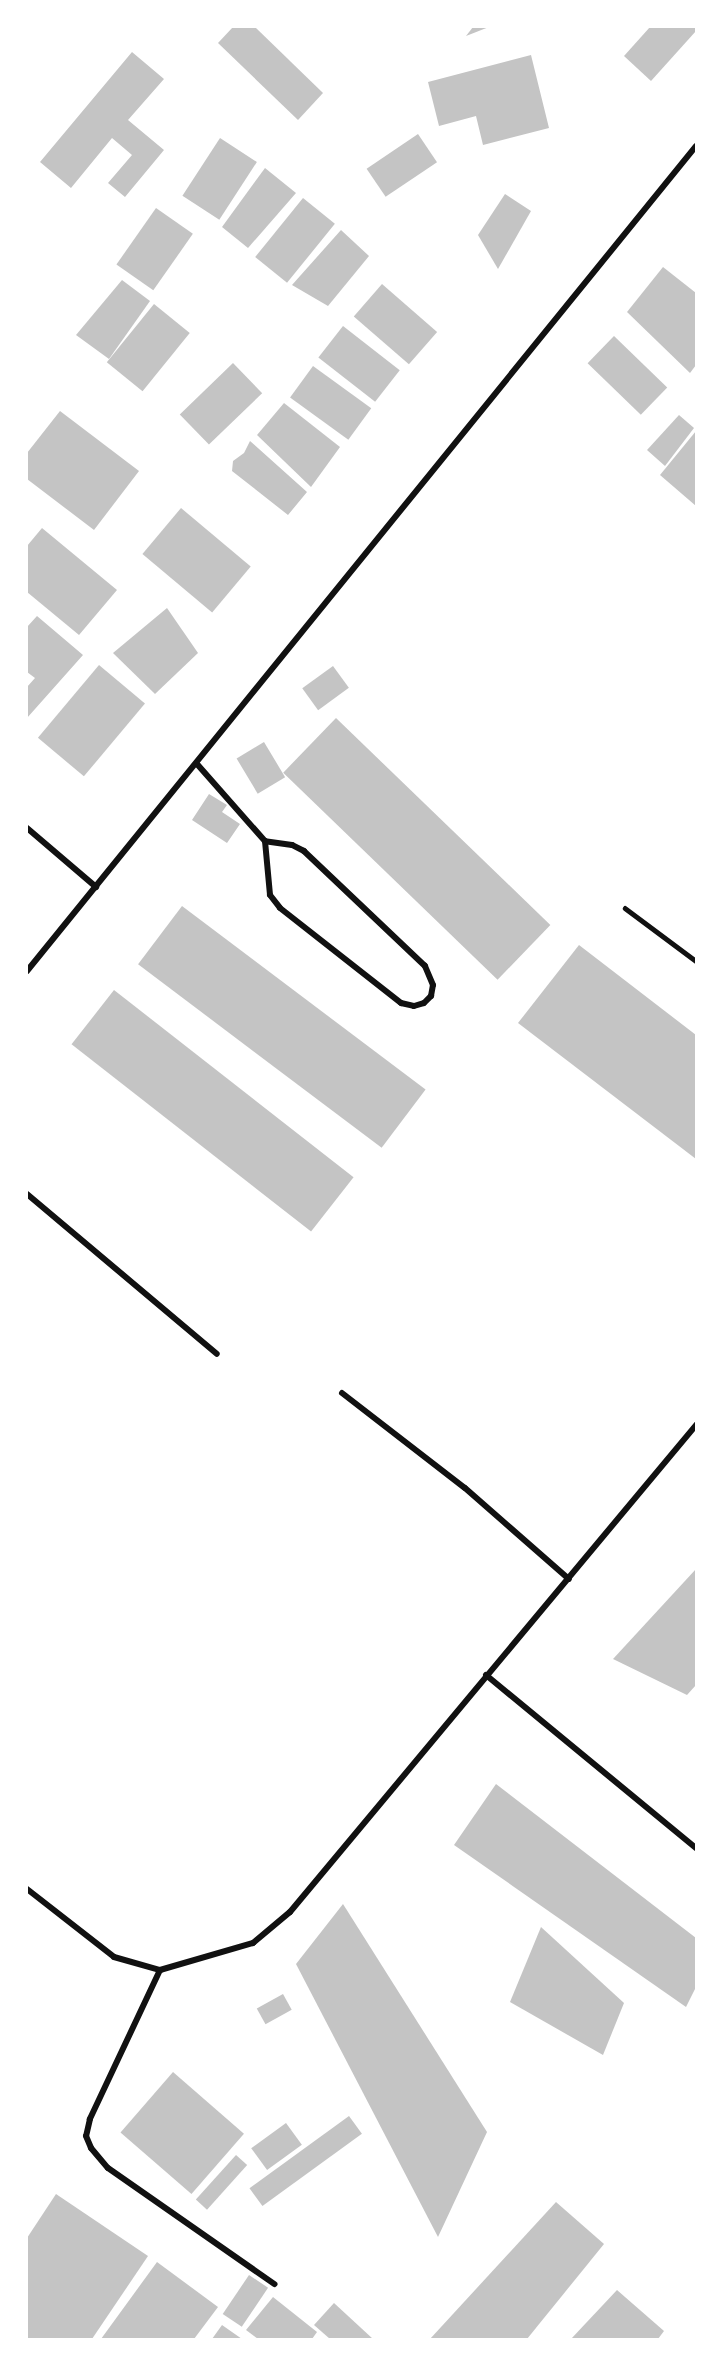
<!DOCTYPE html>
<style>
body{margin:0}
#map{position:relative;width:723px;height:2366px;overflow:hidden;background:#fff;font-family:"Source Serif 4",serif}
div>[style]{position:absolute}
[style*='--x']{left:calc(var(--x)*1px);top:calc(var(--y)*1px);width:calc(var(--w)*1px);rotate:calc(var(--a)*1deg)}
.building>*{inset:0;background:#c4c4c4;transform-origin:0 0}
.service>*{height:4.5px;margin:-2.25px;padding:0 2.25px;transform-origin:2.25px;border-radius:2.25px;background:#111}
.minor>*{height:6px;margin:-3px;padding:0 3px;transform-origin:3px;border-radius:3px;background:#111}
span{translate:-50% -50%;white-space:nowrap;text-align:center;line-height:1.15;-webkit-text-stroke:4.5px #fff;paint-order:stroke}
.frame{position:absolute;inset:0;border:28px solid #fff;pointer-events:none}
</style>
<div id="map">
<div class="building">
<div style="clip-path:polygon(233px 27px,255px 27px,323px 93px,298px 120px,218px 43px)"></div>
<div style="clip-path:polygon(473px 27px,489px 27px,466px 36px)"></div>
<div style="clip-path:polygon(650px 27px,696px 27px,696px 31px,651px 81px,624px 56px)"></div>
<div style="clip-path:polygon(132px 52px,164px 79px,128px 120px,164px 150px,125px 197px,108px 183px,132px 155px,112px 138px,71px 188px,40px 162px)"></div>
<div style="clip-path:polygon(531px 55px,549px 128px,483px 145px,476px 116px,439px 126px,428px 82px)"></div>
<div style="left:418px;top:134px;width:34px;height:62px;rotate:56deg"></div>
<div style="left:220px;top:138px;width:44px;height:69px;rotate:33deg"></div>
<div style="clip-path:polygon(265px 168px,296px 193px,248px 248px,222px 227px)"></div>
<div style="clip-path:polygon(505px 194px,531px 211px,498px 269px,478px 235px)"></div>
<div style="left:303px;top:198px;width:41px;height:76px;rotate:39deg"></div>
<div style="left:156px;top:208px;width:45px;height:69px;rotate:35deg"></div>
<div style="clip-path:polygon(341px 230px,369px 256px,328px 306px,292px 285px)"></div>
<div style="clip-path:polygon(663px 267px,696px 293px,696px 365px,690px 373px,627px 312px)"></div>
<div style="clip-path:polygon(122px 280px,150px 301px,109px 359px,76px 335px)"></div>
<div style="left:382px;top:284px;width:73px;height:43px;rotate:41deg"></div>
<div style="left:154px;top:304px;width:46px;height:75px;rotate:39deg"></div>
<div style="left:343px;top:326px;width:72px;height:40px;rotate:38deg"></div>
<div style="left:614px;top:336px;width:74px;height:38px;rotate:44deg"></div>
<div style="left:233px;top:363px;width:42px;height:74px;rotate:46deg"></div>
<div style="left:313px;top:366px;width:72px;height:39px;rotate:36deg"></div>
<div style="clip-path:polygon(284px 403px,340px 447px,311px 487px,257px 435px)"></div>
<div style="clip-path:polygon(60px 411px,139px 471px,94px 530px,27px 479px,27px 453px)"></div>
<div style="clip-path:polygon(679px 415px,694px 428px,665px 466px,647px 450px)"></div>
<div style="clip-path:polygon(696px 431px,696px 506px,660px 475px)"></div>
<div style="clip-path:polygon(250px 441px,307px 492px,288px 515px,232px 471px,233px 461px,244px 453px)"></div>
<div style="left:181px;top:508px;width:91px;height:60px;rotate:40deg"></div>
<div style="clip-path:polygon(42px 528px,117px 590px,79px 635px,27px 592px,27px 546px)"></div>
<div style="clip-path:polygon(167px 608px,198px 653px,155px 694px,113px 653px)"></div>
<div style="clip-path:polygon(37px 616px,83px 655px,27px 718px,27px 687px,35px 678px,27px 672px,27px 627px)"></div>
<div style="left:99px;top:665px;width:60px;height:95px;rotate:40deg"></div>
<div style="left:333px;top:666px;width:27px;height:38px;rotate:54deg"></div>
<div style="left:336px;top:718px;width:298px;height:76px;rotate:44deg"></div>
<div style="left:264px;top:742px;width:41px;height:32px;rotate:59deg"></div>
<div style="clip-path:polygon(209px 794px,227px 805px,222px 812px,240px 824px,227px 843px,192px 820px)"></div>
<div style="left:182px;top:906px;width:305px;height:73px;rotate:37deg"></div>
<div style="clip-path:polygon(579px 945px,696px 1035px,696px 1159px,518px 1023px)"></div>
<div style="left:114px;top:990px;width:304px;height:69px;rotate:38deg"></div>
<div style="clip-path:polygon(696px 1569px,696px 1685px,687px 1695px,613px 1659px)"></div>
<div style="clip-path:polygon(496px 1784px,696px 1938px,696px 1987px,686px 2007px,454px 1845px)"></div>
<div style="clip-path:polygon(343px 1904px,487px 2132px,438px 2237px,296px 1964px)"></div>
<div style="clip-path:polygon(541px 1927px,624px 2003px,603px 2055px,510px 2002px)"></div>
<div style="left:283px;top:1994px;width:18px;height:30px;rotate:61deg"></div>
<div style="left:173px;top:2072px;width:94px;height:80px;rotate:41deg"></div>
<div style="left:349px;top:2116px;width:22px;height:123px;rotate:54deg"></div>
<div style="left:286px;top:2123px;width:27px;height:43px;rotate:54deg"></div>
<div style="left:236px;top:2155px;width:15px;height:60px;rotate:42deg"></div>
<div style="clip-path:polygon(56px 2194px,148px 2256px,92px 2339px,27px 2338px,27px 2238px)"></div>
<div style="clip-path:polygon(556px 2202px,604px 2244px,527px 2339px,430px 2339px)"></div>
<div style="clip-path:polygon(157px 2262px,218px 2307px,194px 2339px,101px 2339px)"></div>
<div style="left:249px;top:2275px;width:23px;height:47px;rotate:34deg"></div>
<div style="clip-path:polygon(617px 2290px,664px 2331px,658px 2339px,571px 2339px)"></div>
<div style="clip-path:polygon(273px 2297px,317px 2332px,312px 2339px,258px 2339px,246px 2330px)"></div>
<div style="clip-path:polygon(334px 2303px,373px 2339px,330px 2339px,314px 2325px)"></div>
<div style="clip-path:polygon(222px 2325px,242px 2339px,212px 2339px)"></div>
</div>
<div class="service">
<div style="--x:625;--y:908;--w:89;--a:36.7"></div>
</div>
<div class="minor">
<div style="--x:197;--y:764;--w:103;--a:48.6"></div>
<div style="--x:265;--y:841;--w:54;--a:84.7"></div>
<div style="--x:270;--y:895;--w:16;--a:52"></div>
<div style="--x:280;--y:908;--w:154;--a:38.1"></div>
<div style="--x:401;--y:1003;--w:13;--a:13"></div>
<div style="--x:414;--y:1006;--w:10;--a:-17"></div>
<div style="--x:424;--y:1003;--w:10;--a:-45"></div>
<div style="--x:431;--y:996;--w:11;--a:-80"></div>
<div style="--x:433;--y:985;--w:21;--a:-113"></div>
<div style="--x:425;--y:966;--w:167;--a:-136.5"></div>
<div style="--x:304;--y:851;--w:13;--a:-153"></div>
<div style="--x:292;--y:845;--w:27;--a:-172"></div>
<div style="--x:27;--y:828;--w:91;--a:40.5"></div>
<div style="--x:27;--y:971;--w:1062;--a:-50.96"></div>
<div style="--x:27;--y:1194;--w:248;--a:40.1"></div>
<div style="--x:342;--y:1393;--w:155;--a:37.7"></div>
<div style="--x:465;--y:1488;--w:138;--a:41.2"></div>
<div style="--x:486;--y:1675;--w:272;--a:39.5"></div>
<div style="--x:27;--y:1889;--w:110;--a:38"></div>
<div style="--x:114;--y:1957;--w:48;--a:15.8"></div>
<div style="--x:160;--y:1970;--w:97;--a:-16.2"></div>
<div style="--x:253;--y:1943;--w:48;--a:-40"></div>
<div style="--x:290;--y:1912;--w:634;--a:-50.18"></div>
<div style="--x:160;--y:1970;--w:165;--a:115.2"></div>
<div style="--x:90;--y:2119;--w:17;--a:103"></div>
<div style="--x:86;--y:2136;--w:13;--a:67"></div>
<div style="--x:91;--y:2148;--w:26;--a:50"></div>
<div style="--x:108;--y:2168;--w:203;--a:34.9"></div>
</div>
<div class="frame"></div>
</div>
